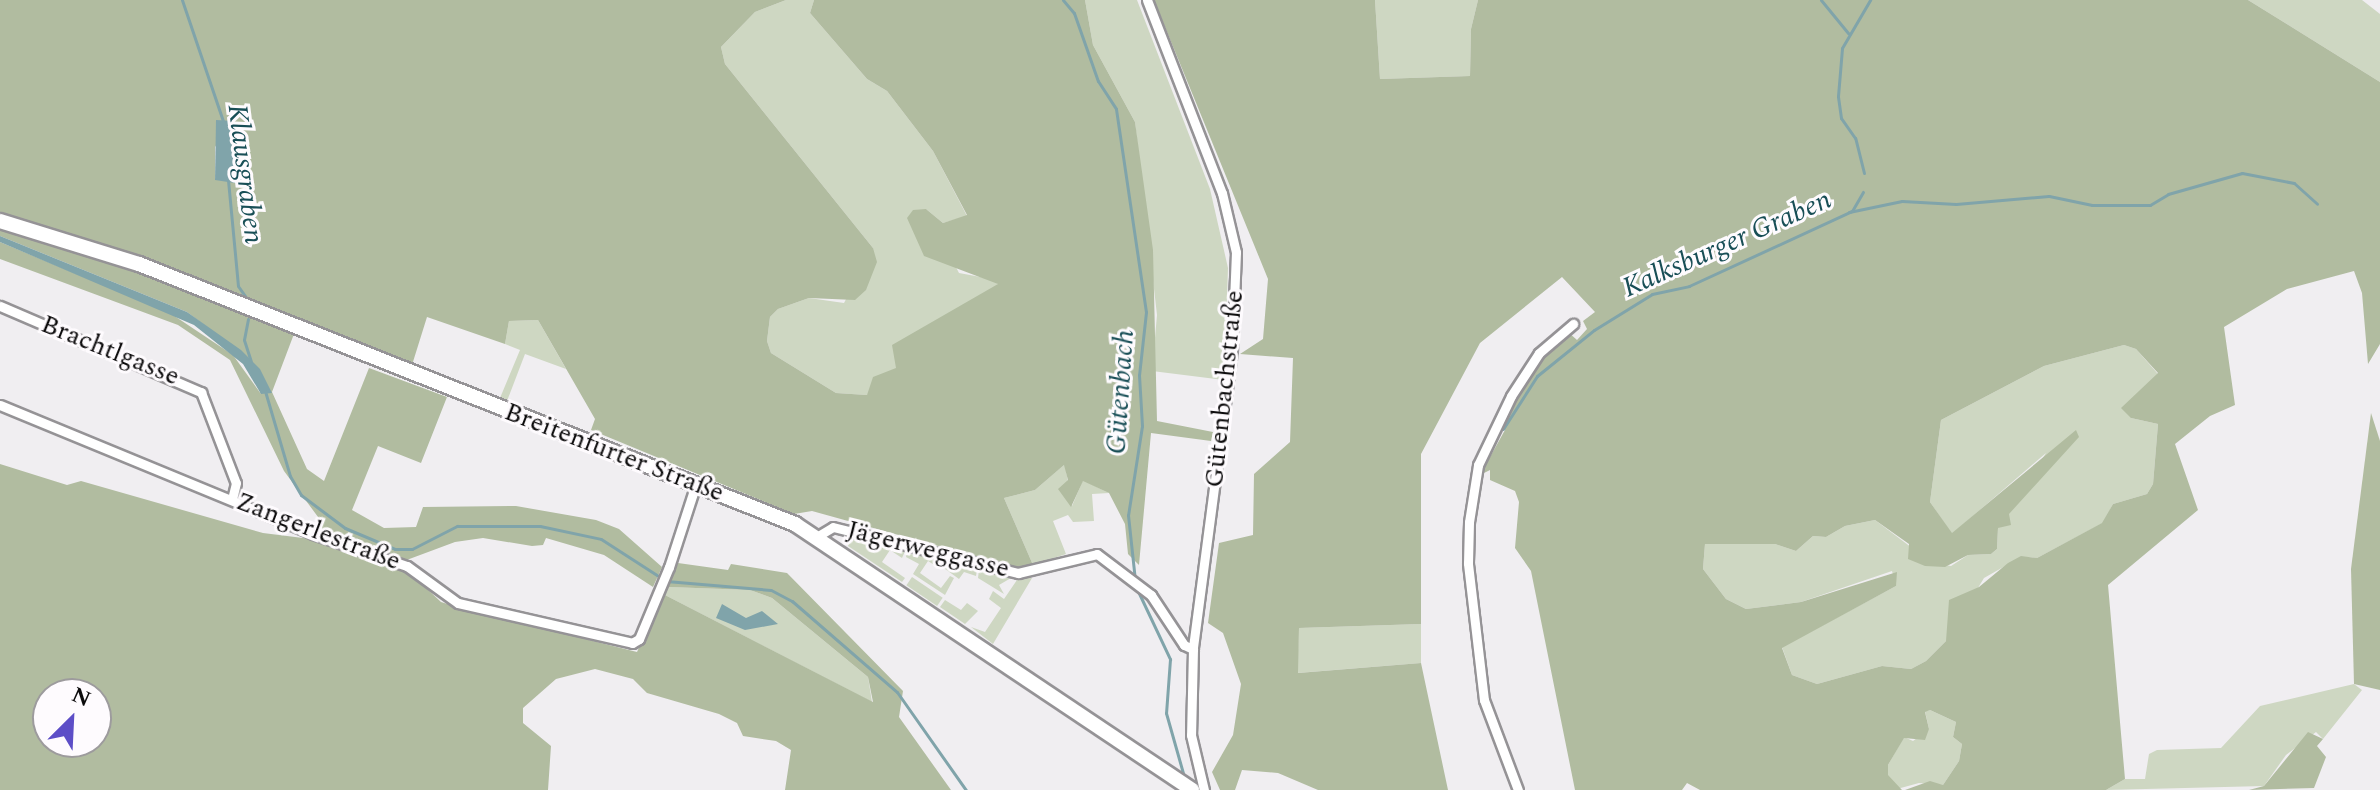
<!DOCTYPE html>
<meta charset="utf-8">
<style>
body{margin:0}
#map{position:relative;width:2380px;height:790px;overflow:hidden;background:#f0eef1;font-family:Spectral,serif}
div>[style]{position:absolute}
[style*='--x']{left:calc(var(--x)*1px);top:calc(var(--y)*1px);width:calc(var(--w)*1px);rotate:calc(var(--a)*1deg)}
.green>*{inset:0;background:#ced7c2;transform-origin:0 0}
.forest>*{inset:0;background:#b1bca0}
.water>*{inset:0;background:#80a4aa}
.stream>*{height:3px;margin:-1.5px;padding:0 1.5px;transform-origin:1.5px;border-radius:1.5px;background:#80a4aa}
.roads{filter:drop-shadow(2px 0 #959396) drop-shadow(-2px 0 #959396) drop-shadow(0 2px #959396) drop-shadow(0 -2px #959396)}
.minor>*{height:9px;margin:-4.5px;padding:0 4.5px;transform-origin:4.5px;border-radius:4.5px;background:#fff}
.primary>*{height:14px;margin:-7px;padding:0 7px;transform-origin:7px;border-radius:7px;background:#fff}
span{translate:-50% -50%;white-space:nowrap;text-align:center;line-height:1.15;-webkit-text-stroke:6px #fefbfe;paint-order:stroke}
.street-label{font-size:26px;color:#0c0b0c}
.water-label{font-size:28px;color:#184e56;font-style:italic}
.north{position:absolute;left:32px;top:678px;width:80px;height:80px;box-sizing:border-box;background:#fefbfe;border:2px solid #9d9b9d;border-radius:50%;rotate:24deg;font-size:22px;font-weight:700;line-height:32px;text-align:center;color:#0c0b0c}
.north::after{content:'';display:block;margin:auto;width:28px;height:36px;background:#5d4ec7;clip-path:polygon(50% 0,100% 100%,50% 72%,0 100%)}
</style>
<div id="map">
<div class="green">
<div style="clip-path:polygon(786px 0,814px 0,810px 13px,867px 79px,887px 91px,933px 151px,967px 216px,943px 223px,926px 209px,959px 273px,997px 280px,998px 285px,867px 395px,836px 393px,771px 353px,767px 341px,770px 317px,778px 309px,809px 298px,844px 303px,873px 248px,725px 64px,721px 47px,755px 12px)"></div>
<div style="clip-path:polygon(1085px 0,1137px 0,1210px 189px,1228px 268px,1224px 380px,1152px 371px,1157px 315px,1135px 122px,1093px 45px)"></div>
<div style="clip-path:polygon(1375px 0,1478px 0,1471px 29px,1470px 76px,1380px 79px)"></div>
<div style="clip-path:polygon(2248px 0,2362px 0,2380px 14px,2380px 82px)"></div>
<div style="clip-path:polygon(538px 320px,566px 369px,525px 354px,507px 401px,500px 398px,520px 350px,505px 344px,509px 321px)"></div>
<div style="clip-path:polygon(2124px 345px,2136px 349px,2158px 374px,2131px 418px,2158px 424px,2153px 484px,2147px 494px,2113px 504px,2103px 523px,2037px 558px,2021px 557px,1984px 578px,1946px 641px,1926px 661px,1911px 669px,1882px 666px,1817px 684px,1792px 675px,1782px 647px,1896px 586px,1892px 571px,1801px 602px,1746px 609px,1726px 599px,1703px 569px,1705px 544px,1775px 544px,1796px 551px,1813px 536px,1826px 537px,1845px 526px,1875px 520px,1932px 563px,1951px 566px,1968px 555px,1991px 554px,1997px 549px,1998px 528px,2046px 453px,1952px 534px,1930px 502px,1941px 420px,2044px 366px)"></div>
<div style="clip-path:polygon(1065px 464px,1072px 506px,1083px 480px,1109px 493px,1092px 494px,1094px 521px,1073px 522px,1068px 515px,1053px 521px,1066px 554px,1033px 565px,1004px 498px,1035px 490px)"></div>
<div style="clip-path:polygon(852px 536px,906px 549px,902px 558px,890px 550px,882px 562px,905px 578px,902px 582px,848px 546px)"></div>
<div style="clip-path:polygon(908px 549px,941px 559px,939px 568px,928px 561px,920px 573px,941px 588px,950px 576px,954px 578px,945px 595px,913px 574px,919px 564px,906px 557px)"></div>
<div style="clip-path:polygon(944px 559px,977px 570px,976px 576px,964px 572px,959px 579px,941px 566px)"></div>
<div style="clip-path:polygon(979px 570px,1011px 578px,999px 585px,1004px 594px,978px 578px)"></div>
<div style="left:912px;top:577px;width:37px;height:10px;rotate:34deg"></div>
<div style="clip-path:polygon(1019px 577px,1032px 578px,993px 644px,971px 627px,985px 632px,1001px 608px,989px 599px,993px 591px,1004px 599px)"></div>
<div style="clip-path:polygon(669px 587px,750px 590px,772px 598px,868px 677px,872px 702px,665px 595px)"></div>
<div style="clip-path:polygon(945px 600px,961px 610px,967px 603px,978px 611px,965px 624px,940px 607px)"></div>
<div style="clip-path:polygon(1421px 624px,1421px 663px,1297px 673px,1299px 628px)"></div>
<div style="clip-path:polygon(2354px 684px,2362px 690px,2323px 739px,2316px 732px,2286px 755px,2264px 786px,2106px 790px,2125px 779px,2145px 779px,2149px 754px,2157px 750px,2221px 748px,2260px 706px)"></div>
<div style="clip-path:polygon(1930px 710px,1956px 722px,1953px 737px,1962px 744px,1959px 761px,1943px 785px,1919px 783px,1897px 789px,1887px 775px,1888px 765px,1904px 737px,1913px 741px,1929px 729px,1925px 711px)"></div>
</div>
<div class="forest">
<div style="clip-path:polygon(evenodd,0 0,786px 0,755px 12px,721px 47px,725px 64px,873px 248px,877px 262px,866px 290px,855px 300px,809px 298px,778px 309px,770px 317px,767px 341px,771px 353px,836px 393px,867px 395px,873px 377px,896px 368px,892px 345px,998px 284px,924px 256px,907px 218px,913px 210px,926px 209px,943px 223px,967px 215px,933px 151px,887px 91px,867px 79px,810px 13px,814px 0,1085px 0,1093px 45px,1135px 122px,1153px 250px,1157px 421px,1213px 432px,1211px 441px,1151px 433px,1139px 565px,1128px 554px,1125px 524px,1109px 493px,1083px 481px,1071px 507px,1058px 489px,1068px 480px,1064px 465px,1035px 490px,1004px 498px,1033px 565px,1014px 567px,812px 511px,794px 514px,591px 430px,595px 419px,538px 320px,509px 321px,505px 344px,427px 317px,412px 365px,297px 326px,272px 392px,307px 469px,324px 481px,369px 368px,447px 397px,421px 463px,378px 446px,352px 510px,384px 528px,416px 527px,423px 507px,516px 506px,596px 520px,619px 529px,662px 567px,653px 587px,604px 555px,546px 538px,543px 545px,532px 546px,483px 538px,455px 542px,404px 561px,322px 533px,321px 521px,284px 471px,230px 360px,178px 325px,0 259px,0 242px,170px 313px,233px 355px,261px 394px,247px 357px,187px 312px,0 236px,0 0,232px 121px,244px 176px,215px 179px,215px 147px,232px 121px)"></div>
<div style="clip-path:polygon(evenodd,1154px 0,1375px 0,1380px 79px,1470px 76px,1471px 29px,1478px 0,2248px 0,2380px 82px,2380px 344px,2368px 364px,2362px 293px,2354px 271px,2287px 289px,2224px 327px,2235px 405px,2210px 416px,2175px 444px,2198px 510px,2108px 585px,2125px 779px,2106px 790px,1905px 790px,1930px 781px,1943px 785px,1959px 761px,1962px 744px,1953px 737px,1956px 722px,1930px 710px,1925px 712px,1929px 729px,1925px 740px,1904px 738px,1888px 765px,1888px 775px,1902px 790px,1700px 790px,1687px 783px,1682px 790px,1575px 790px,1531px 571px,1515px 548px,1519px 502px,1515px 491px,1490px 480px,1490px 470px,1480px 475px,1505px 430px,1499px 427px,1507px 410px,1544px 353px,1568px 332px,1577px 340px,1587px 329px,1583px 321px,1595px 312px,1562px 277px,1480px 343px,1421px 454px,1421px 624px,1299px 628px,1298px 673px,1421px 663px,1448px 790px,1318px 790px,1278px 773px,1242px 770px,1235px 790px,1220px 790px,1212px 772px,1233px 735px,1241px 684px,1223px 633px,1208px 623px,1219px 543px,1253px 535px,1254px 474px,1290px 442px,1293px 358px,1240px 354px,1263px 339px,1268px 279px,1154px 0,2124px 345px,2136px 349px,2158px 373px,2121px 408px,2131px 418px,2158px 424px,2153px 484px,2147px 494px,2113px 504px,2102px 523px,2037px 558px,2021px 556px,2008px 563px,1979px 587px,1949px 600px,1946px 641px,1926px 661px,1911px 669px,1882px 666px,1817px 684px,1792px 675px,1782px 648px,1896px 586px,1897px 572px,1801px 602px,1746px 609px,1726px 599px,1703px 569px,1705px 544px,1775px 544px,1796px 551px,1813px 536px,1826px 537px,1845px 526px,1875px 520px,1909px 544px,1908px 559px,1925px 566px,1945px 567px,1968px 555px,1991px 554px,1997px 549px,1998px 528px,2011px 525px,2009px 514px,2079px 437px,2076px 430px,1952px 533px,1930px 502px,1941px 420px,2044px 366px,2124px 345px)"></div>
<div style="clip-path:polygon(2371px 413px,2380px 441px,2380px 690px,2354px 684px,2351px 569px)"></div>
<div style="clip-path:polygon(evenodd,0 464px,67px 485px,81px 481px,263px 533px,319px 540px,408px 571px,441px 602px,457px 607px,637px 652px,678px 563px,728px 570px,731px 564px,787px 573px,903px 691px,899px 717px,951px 790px,785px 790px,791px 750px,776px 741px,743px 736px,737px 723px,719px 714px,647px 693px,633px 679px,595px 669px,556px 679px,523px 708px,523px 723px,551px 746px,548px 790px,0 790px,0 464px,669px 587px,750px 590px,772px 598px,868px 677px,873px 702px,665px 595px,669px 587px,0 464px,48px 694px,96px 694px,96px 742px,48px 742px,48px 694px)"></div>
<div style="clip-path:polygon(2308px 732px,2323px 739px,2317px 746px,2326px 757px,2314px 788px,2249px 790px,2264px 786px)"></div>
</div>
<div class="water">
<div style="clip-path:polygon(216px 120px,233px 121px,245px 176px,241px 184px,215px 180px)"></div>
<div style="clip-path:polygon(0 236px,187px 312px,241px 350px,260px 369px,272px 393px,261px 394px,243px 364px,194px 325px,0 242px)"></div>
<div style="clip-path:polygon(722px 604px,746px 618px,762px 611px,778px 624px,745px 630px,716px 618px)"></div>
</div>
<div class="stream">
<div style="--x:182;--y:0;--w:131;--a:71.3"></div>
<div style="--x:1063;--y:0;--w:17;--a:50"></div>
<div style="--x:1074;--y:13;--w:72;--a:70.6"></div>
<div style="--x:1098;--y:81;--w:33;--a:57"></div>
<div style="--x:1116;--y:109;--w:205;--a:81.6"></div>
<div style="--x:1146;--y:312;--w:63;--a:96.3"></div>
<div style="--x:1139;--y:375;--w:51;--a:86.6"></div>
<div style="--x:1142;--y:426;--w:90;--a:98.9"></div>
<div style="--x:1128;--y:515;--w:65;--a:83.9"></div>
<div style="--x:1821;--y:0;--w:43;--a:50.7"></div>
<div style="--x:1864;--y:173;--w:36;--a:-104"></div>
<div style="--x:1855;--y:138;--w:24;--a:-125"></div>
<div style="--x:1841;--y:118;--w:22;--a:-98"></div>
<div style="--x:1838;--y:96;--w:48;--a:-85.2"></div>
<div style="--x:1842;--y:48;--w:56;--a:-59.7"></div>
<div style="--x:228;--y:180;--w:106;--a:84.6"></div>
<div style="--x:238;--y:286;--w:21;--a:55"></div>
<div style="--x:1849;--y:212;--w:54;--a:-11.7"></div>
<div style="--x:1902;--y:201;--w:54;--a:3.2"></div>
<div style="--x:1956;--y:204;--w:93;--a:-4.9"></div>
<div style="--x:2049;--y:196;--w:44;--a:11.8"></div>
<div style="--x:2092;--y:205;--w:58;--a:0"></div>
<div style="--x:2150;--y:205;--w:21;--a:-31"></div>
<div style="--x:2168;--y:194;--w:77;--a:-15.8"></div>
<div style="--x:2242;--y:173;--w:53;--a:10.9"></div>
<div style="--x:2294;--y:183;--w:31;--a:42"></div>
<div style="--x:248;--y:319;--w:21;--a:101"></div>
<div style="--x:244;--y:340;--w:22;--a:72"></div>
<div style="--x:265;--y:391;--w:89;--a:73.6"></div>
<div style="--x:290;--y:476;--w:22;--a:60"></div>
<div style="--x:301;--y:495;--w:55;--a:36.9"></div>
<div style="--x:345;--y:528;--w:54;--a:22.8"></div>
<div style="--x:395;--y:549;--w:17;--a:0"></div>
<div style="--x:412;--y:549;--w:51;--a:-27.1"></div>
<div style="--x:457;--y:526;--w:83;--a:0"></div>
<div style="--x:540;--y:526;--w:62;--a:12"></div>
<div style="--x:601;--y:539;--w:77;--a:32.9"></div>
<div style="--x:666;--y:581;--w:105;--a:4.9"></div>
<div style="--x:771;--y:590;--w:24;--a:28"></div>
<div style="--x:792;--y:601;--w:139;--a:40.9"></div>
<div style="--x:897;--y:692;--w:120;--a:54.9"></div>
<div style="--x:1503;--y:429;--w:63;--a:-57.3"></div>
<div style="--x:1537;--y:376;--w:73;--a:-38.9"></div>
<div style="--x:1594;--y:330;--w:68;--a:-31.8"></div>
<div style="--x:1652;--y:294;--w:38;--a:-12"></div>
<div style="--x:1689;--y:286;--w:179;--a:-24.7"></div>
<div style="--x:1852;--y:211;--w:22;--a:-60"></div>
<div style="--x:1136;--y:587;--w:80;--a:64.7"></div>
<div style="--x:1170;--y:659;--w:54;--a:94.2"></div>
<div style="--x:1166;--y:713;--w:70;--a:74.2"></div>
</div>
<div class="roads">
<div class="minor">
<div style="--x:1147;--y:0;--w:207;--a:68.8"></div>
<div style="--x:1222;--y:193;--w:61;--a:76.7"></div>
<div style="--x:1236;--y:252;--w:99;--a:92.3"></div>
<div style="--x:1232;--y:351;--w:301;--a:97.5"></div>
<div style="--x:1193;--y:649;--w:86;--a:91.3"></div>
<div style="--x:1191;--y:735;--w:57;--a:76.7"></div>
<div style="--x:0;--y:306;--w:219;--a:23.2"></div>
<div style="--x:201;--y:392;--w:97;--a:69"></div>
<div style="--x:236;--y:483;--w:16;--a:104"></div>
<div style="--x:0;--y:405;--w:339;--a:22.4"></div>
<div style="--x:313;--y:534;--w:99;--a:18.8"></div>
<div style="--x:407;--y:566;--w:63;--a:36"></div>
<div style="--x:458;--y:603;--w:179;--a:12.9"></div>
<div style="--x:632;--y:643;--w:8;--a:-30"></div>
<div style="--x:639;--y:639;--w:78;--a:-67.4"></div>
<div style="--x:669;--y:567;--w:87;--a:-72"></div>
<div style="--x:818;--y:536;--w:17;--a:-31"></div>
<div style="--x:833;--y:527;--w:191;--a:14"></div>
<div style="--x:1018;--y:573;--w:81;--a:-13.5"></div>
<div style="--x:1097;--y:554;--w:68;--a:37.2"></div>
<div style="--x:1151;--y:595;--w:60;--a:56.6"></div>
<div style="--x:1184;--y:645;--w:10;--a:24"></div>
<div style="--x:1518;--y:790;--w:96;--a:-110.7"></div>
<div style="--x:1484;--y:700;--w:138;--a:-96.7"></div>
<div style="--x:1468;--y:563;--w:41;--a:-88.6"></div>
<div style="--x:1469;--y:522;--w:58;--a:-81"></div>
<div style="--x:1478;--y:465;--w:76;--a:-64.4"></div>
<div style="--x:1511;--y:396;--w:51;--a:-56.9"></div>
<div style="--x:1539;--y:353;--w:45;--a:-40.5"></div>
</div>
<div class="primary">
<div style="--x:0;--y:221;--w:145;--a:17.2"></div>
<div style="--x:139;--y:264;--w:706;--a:21.62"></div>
<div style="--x:795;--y:524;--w:478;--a:33.8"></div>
</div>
</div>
<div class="street-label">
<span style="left:110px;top:351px;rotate:22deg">Brachtlgasse</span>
<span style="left:1225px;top:389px;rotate:-84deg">Gütenbachstraße</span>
<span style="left:614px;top:453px;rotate:21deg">Breitenfurter Straße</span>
<span style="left:318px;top:532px;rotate:21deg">Zangerlestraße</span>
<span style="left:928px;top:550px;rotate:14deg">Jägerweggasse</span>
</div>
<div class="water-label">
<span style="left:245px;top:174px;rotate:83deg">Klausgraben</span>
<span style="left:1727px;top:244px;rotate:-24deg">Kalksburger Graben</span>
<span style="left:1121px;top:392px;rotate:-86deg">Gütenbach</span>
</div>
<div class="north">N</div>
</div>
